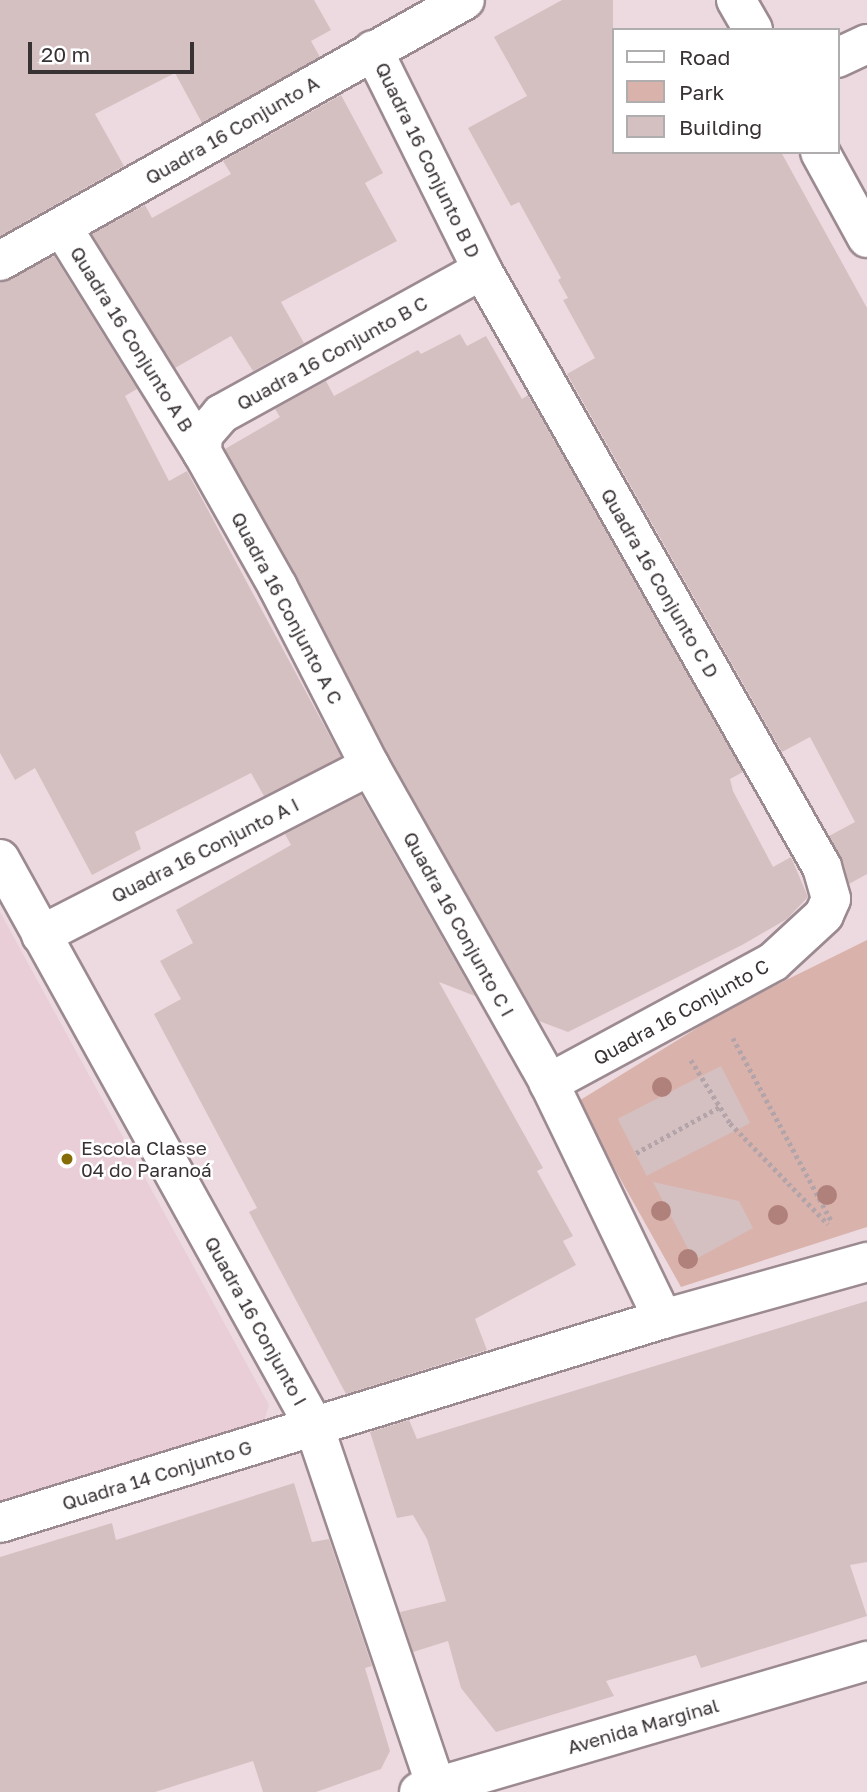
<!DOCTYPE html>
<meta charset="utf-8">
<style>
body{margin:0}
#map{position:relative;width:867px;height:1792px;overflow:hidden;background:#eddae1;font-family:"Golos Text",sans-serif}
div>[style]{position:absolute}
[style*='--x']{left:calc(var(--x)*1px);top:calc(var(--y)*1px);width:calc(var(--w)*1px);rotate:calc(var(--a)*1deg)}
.built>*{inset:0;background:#e9cdd7}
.green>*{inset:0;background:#d9b3ab}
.building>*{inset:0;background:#d5c0c1;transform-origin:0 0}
.path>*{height:4.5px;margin-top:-2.25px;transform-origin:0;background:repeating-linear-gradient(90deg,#b3a4aa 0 3.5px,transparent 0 7px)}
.roads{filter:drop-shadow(2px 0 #9c8a91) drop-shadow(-2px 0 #9c8a91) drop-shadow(0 2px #9c8a91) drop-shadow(0 -2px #9c8a91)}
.minor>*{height:38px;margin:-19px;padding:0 19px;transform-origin:19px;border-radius:19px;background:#fff}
.trees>*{width:20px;height:20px;margin:-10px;border-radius:50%;background:#b0807b}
.dots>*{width:19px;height:19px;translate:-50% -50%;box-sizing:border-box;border:4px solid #fff;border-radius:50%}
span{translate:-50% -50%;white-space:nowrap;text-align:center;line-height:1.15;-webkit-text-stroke:5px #fff;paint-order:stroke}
.street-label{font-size:19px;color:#393235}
.poi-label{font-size:19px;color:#393235}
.left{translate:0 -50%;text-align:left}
.legend{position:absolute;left:612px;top:28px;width:228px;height:126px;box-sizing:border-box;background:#fff;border:2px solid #b0adae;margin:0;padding:9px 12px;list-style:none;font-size:21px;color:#393235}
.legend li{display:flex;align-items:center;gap:14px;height:35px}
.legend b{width:35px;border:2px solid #b0adae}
.scale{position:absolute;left:28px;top:42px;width:166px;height:32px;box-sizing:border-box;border:4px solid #393235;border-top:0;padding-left:9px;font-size:21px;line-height:24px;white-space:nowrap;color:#393235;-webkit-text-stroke:5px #fff;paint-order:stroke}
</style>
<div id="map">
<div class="built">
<div style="clip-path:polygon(0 912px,269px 1405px,256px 1445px,0 1523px)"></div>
</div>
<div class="green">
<div style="clip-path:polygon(867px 940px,867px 1227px,681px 1287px,577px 1102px,728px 1009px)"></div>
</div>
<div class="building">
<div style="clip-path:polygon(0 0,314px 0,331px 30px,311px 41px,320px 57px,202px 123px,175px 73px,95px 114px,124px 166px,0 236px)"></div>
<div style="clip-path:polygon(562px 0,613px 0,613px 152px,781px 152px,867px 308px,867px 874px,849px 884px,829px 836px,855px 822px,810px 737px,782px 752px,567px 374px,595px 358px,563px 300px,568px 298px,558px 280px,561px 278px,519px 202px,511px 206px,468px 128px,527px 96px,494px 37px)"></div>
<div style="clip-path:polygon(341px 95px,383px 173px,365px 183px,397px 241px,281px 302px,304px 343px,253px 371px,231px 336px,175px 368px,92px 234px,145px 205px,152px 218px,231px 174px,223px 161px)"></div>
<div style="clip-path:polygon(54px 256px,137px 389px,125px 396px,169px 481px,187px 471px,341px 757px,264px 796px,251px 773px,135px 832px,141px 849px,92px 875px,35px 768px,15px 780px,0 753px,0 283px)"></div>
<div style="clip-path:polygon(460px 334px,467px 346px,486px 336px,522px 399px,528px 395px,743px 772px,730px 779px,733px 791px,773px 867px,791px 857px,808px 897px,787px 919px,742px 945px,568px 1032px,539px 1021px,389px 756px,225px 449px,280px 417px,275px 409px,326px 381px,334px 396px,418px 350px,421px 354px)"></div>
<div style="clip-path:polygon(361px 795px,475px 996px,439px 982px,543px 1168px,537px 1171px,573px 1236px,563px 1241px,576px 1265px,475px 1319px,487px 1350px,346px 1394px,249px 1212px,257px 1208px,154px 1014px,181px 999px,160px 961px,193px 943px,176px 910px,291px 845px,285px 834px)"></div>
<div style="left:721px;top:1066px;width:64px;height:116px;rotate:63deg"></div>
<div style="clip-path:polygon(653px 1182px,739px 1201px,753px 1228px,694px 1260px)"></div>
<div style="clip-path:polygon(867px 1301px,867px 1562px,850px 1565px,867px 1616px,701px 1668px,696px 1655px,606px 1681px,614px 1696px,496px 1732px,461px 1688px,448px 1641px,413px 1652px,400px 1612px,446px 1601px,427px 1539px,413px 1515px,397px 1518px,370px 1432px,409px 1420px,417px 1439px)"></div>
<div style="clip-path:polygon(294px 1483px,312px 1542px,329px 1539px,372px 1666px,365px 1668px,390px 1751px,381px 1769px,316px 1792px,263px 1792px,253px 1761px,155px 1792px,0 1792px,0 1557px,112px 1523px,116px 1540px)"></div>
</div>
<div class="path">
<div style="--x:733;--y:1038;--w:209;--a:61.7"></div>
<div style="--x:691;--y:1060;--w:74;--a:58.2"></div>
<div style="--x:730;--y:1123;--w:141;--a:45.9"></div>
<div style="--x:636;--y:1153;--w:97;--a:-28.9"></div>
</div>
<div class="roads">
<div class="minor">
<div style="--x:736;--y:0;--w:34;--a:60"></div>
<div style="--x:373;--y:50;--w:246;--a:63.6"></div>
<div style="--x:482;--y:270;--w:687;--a:60.34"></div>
<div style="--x:822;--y:867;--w:33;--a:74"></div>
<div style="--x:831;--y:899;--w:17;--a:114"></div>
<div style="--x:824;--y:915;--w:69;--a:137.3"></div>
<div style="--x:773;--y:962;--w:255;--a:151.6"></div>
<div style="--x:837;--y:58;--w:33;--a:-25"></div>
<div style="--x:820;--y:152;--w:98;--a:61.3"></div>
<div style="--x:62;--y:227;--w:265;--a:58.1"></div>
<div style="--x:202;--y:452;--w:155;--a:60.6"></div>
<div style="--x:278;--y:587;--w:201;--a:62.8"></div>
<div style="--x:370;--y:766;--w:364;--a:60.5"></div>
<div style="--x:549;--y:1083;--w:262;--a:64.2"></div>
<div style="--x:0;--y:261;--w:533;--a:-29.31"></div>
<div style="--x:202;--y:452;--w:17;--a:-87"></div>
<div style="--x:203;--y:435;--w:28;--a:-49"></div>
<div style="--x:221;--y:414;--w:298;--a:-28.9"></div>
<div style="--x:0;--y:859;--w:648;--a:61.02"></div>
<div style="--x:314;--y:1426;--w:381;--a:71.3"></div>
<div style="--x:41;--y:935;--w:370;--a:-27.2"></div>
<div style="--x:0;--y:1523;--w:694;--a:-17.1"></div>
<div style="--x:663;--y:1319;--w:212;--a:-15.6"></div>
<div style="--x:419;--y:1792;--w:467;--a:-16.3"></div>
</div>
</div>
<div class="trees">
<div style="left:662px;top:1087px"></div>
<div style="left:827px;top:1195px"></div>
<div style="left:661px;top:1211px"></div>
<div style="left:778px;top:1215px"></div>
<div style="left:688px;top:1259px"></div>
</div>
<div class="dots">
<div style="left:67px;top:1159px;background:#856c07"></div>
</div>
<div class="street-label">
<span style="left:232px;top:130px;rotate:-30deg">Quadra 16 Conjunto A</span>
<span style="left:428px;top:160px;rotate:64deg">Quadra 16 Conjunto B D</span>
<span style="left:132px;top:339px;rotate:58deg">Quadra 16 Conjunto A B</span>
<span style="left:332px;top:353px;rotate:-29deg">Quadra 16 Conjunto B C</span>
<span style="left:660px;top:583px;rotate:60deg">Quadra 16 Conjunto C D</span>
<span style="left:287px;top:608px;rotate:62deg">Quadra 16 Conjunto A C</span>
<span style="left:205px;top:850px;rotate:-27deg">Quadra 16 Conjunto A I</span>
<span style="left:459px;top:924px;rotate:61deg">Quadra 16 Conjunto C I</span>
<span style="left:681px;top:1012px;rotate:-29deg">Quadra 16 Conjunto C</span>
<span style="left:256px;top:1321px;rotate:61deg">Quadra 16 Conjunto I</span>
<span style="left:157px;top:1475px;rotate:-17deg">Quadra 14 Conjunto G</span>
<span style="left:643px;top:1726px;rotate:-16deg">Avenida Marginal</span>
</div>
<div class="poi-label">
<span class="left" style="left:81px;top:1159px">Escola Classe<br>04 do Paranoá</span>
</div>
<ul class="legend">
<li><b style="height:9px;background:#fff"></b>Road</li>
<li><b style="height:19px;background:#d9b3ab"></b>Park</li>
<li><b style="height:19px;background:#d5c0c1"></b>Building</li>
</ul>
<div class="scale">20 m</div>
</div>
